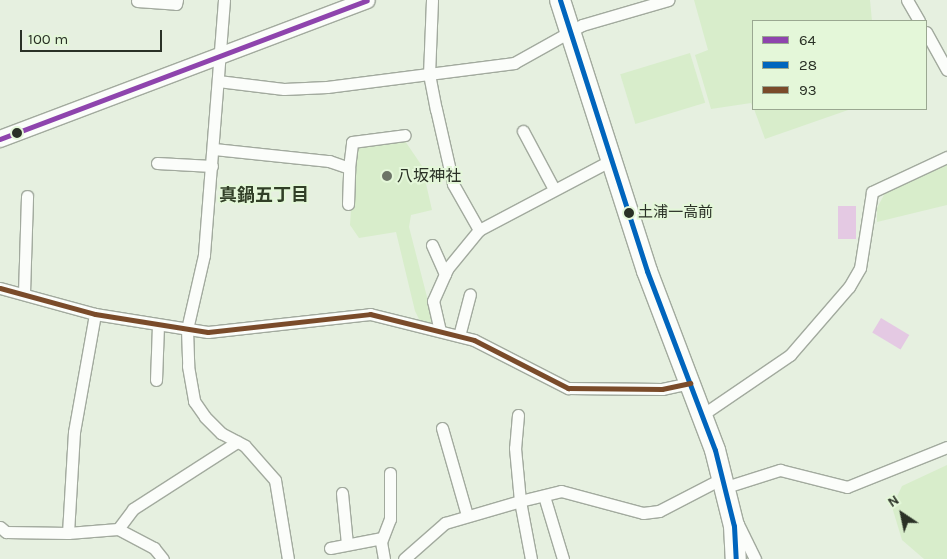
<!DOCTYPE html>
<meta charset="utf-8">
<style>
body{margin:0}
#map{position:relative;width:947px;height:559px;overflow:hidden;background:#e6f0e0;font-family:Karla,"Noto Sans JP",sans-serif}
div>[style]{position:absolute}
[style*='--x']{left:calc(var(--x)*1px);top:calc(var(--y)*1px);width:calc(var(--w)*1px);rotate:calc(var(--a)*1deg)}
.green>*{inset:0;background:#d8edcb;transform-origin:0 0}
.water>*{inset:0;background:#e4c9e3;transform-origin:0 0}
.roads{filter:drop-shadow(1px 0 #a2aa9e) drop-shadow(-1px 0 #a2aa9e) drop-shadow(0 1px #a2aa9e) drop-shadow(0 -1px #a2aa9e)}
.street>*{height:11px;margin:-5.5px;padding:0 5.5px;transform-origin:5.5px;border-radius:5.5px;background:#fbfdfa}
.secondary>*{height:16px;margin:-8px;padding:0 8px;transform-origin:8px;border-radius:8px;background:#fbfdfa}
.highway>*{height:20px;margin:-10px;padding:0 10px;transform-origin:10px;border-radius:10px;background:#fbfdfa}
.bus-1>*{height:5px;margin:-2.5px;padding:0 2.5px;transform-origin:2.5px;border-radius:2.5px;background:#8e44ad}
.bus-2>*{height:5px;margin:-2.5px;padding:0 2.5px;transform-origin:2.5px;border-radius:2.5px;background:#0065bd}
.bus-3>*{height:5px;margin:-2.5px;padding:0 2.5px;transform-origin:2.5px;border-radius:2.5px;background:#7a4b2a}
.dots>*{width:14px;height:14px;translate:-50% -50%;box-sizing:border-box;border:2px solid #e4f7d9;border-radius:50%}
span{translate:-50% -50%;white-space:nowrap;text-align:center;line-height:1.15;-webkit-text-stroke:4px #e4f7d9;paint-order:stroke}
.bus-label{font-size:15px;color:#2a3126}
.left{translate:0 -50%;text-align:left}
.poi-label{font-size:16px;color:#2a3126}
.neighbourhood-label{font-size:18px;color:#313f27;font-weight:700}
.legend{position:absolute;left:752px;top:20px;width:175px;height:90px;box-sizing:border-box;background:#e4f7d9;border:1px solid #9aa891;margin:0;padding:6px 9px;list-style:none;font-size:15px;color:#2a3126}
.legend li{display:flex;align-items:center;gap:10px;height:25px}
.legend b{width:25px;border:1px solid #9aa891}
.north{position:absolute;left:877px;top:489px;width:50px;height:50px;-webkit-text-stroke:4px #e4f7d9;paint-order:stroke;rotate:326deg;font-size:14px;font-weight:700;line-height:20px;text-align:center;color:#2a3126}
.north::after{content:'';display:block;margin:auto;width:18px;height:22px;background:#2a3126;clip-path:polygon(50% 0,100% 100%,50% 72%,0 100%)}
.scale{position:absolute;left:20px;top:30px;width:142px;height:22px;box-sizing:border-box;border:2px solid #2a3126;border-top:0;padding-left:6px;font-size:15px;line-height:18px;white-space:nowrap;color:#2a3126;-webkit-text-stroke:4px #e4f7d9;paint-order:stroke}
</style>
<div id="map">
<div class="green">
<div style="clip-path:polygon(694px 0,870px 0,872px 21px,753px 21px,753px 108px,751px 103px,711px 109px,695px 55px,708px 50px)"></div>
<div style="left:690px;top:53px;width:52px;height:73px;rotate:73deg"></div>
<div style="clip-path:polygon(754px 109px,851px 109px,765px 139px)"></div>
<div style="clip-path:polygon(403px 138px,422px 166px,432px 210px,411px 215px,409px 227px,434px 324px,420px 321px,415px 311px,396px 232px,359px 238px,350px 225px,355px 146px)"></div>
<div style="clip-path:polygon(947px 162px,947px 205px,877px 222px,877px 208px,886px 191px)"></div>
<div style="clip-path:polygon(947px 465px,947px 559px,924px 559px,902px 540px,892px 507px,902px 486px)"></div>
</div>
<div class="water">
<div style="left:838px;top:206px;width:18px;height:33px"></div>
<div style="left:881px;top:318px;width:33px;height:17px;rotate:31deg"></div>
</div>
<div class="roads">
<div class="street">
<div style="--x:224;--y:0;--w:256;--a:94.5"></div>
<div style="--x:204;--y:255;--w:76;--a:102.9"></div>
<div style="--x:187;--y:329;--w:37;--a:88"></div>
<div style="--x:188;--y:366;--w:36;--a:80"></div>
<div style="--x:194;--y:401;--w:19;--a:55"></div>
<div style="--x:205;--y:417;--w:23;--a:45"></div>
<div style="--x:221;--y:433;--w:27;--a:28"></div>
<div style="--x:245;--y:446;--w:45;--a:48.6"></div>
<div style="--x:275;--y:480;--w:80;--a:80.7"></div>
<div style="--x:432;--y:0;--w:74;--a:92.3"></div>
<div style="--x:429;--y:74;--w:36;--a:79"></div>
<div style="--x:436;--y:109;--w:77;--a:77.2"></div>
<div style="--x:453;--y:184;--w:53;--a:60.5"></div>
<div style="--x:907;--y:0;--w:24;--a:60"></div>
<div style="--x:137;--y:1;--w:39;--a:4"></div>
<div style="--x:176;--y:4;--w:4;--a:-76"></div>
<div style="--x:926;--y:32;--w:43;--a:61.1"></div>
<div style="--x:218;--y:81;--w:66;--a:6.9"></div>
<div style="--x:284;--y:89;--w:43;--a:-2.7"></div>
<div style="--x:327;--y:87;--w:189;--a:-7.3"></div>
<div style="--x:514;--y:63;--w:78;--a:-29.2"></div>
<div style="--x:582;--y:25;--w:90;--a:-16.2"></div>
<div style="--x:523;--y:131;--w:66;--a:61.9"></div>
<div style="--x:214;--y:149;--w:116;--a:6"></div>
<div style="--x:329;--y:161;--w:21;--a:19"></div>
<div style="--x:349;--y:168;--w:26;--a:-83"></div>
<div style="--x:352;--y:142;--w:53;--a:-7.5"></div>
<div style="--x:157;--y:163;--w:55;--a:3.1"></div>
<div style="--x:348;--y:204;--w:36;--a:-88"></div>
<div style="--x:432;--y:245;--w:32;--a:66"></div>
<div style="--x:0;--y:288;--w:98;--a:15.3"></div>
<div style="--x:95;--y:314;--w:114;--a:9.1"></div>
<div style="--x:208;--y:332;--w:163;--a:-6.3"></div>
<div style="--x:370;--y:314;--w:107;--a:14"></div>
<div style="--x:474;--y:340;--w:106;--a:27.1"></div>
<div style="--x:568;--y:388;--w:94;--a:0.6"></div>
<div style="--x:662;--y:389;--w:29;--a:-12"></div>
<div style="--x:24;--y:293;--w:97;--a:-88.2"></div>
<div style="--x:440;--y:331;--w:31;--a:-103"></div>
<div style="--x:433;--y:301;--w:35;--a:-66"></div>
<div style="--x:447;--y:269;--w:50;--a:-50.6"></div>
<div style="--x:479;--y:230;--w:148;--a:-27.8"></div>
<div style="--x:459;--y:336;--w:43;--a:-75.3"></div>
<div style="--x:156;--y:380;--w:54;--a:-87.9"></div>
<div style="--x:518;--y:415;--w:33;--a:95"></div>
<div style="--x:515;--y:448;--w:53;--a:84.6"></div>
<div style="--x:520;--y:501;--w:59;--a:79.3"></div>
<div style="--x:702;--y:415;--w:107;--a:-34.3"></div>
<div style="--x:790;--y:355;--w:90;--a:-49.1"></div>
<div style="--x:849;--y:287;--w:22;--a:-60"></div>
<div style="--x:860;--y:268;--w:77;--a:-81"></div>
<div style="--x:872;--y:192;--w:83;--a:-25"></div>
<div style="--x:442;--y:428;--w:91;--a:74"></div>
<div style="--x:726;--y:487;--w:57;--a:-17.5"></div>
<div style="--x:780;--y:470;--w:69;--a:14.2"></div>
<div style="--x:847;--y:487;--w:108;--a:-21.8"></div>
<div style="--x:342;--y:493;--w:51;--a:84.4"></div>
<div style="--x:544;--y:496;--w:66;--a:73.2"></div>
<div style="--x:738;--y:524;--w:39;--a:64"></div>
<div style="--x:0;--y:527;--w:8;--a:40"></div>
<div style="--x:6;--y:532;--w:62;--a:0.9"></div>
<div style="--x:68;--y:533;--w:101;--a:-86.6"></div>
<div style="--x:74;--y:432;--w:120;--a:-79.9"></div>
<div style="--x:118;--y:529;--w:41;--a:27.8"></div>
<div style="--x:154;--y:548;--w:14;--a:51"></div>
<div style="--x:68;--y:533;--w:50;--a:-4.6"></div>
<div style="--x:118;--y:529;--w:25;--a:-53"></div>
<div style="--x:133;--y:509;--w:124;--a:-32.8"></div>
<div style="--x:330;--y:548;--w:53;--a:-10.9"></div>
<div style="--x:384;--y:559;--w:17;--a:-100"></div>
<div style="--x:381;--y:542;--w:25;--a:-69"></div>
<div style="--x:390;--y:519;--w:46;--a:-90"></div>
<div style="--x:404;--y:559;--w:55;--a:-41.3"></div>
<div style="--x:445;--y:523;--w:78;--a:-16.3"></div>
<div style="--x:520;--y:501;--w:42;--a:-13.7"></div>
<div style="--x:561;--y:491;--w:85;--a:15"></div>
<div style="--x:643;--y:513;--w:16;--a:-7"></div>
<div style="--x:659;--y:511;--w:72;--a:-27.3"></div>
</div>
<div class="secondary">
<div style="--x:0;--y:139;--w:392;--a:-20.7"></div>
</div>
<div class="highway">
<div style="--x:560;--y:0;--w:285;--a:72.2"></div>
<div style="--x:647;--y:271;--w:191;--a:69.2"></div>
<div style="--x:715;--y:450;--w:78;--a:76"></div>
<div style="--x:734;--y:526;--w:33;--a:87"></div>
</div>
</div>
<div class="bus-1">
<div style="--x:0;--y:139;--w:392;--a:-20.7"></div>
</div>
<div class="bus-2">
<div style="--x:560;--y:0;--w:285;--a:72.2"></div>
<div style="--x:647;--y:271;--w:191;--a:69.2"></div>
<div style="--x:715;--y:450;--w:78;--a:76"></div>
<div style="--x:734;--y:526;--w:33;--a:87"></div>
</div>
<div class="bus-3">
<div style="--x:0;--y:288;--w:98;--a:15.3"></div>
<div style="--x:95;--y:314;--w:114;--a:9.1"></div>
<div style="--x:208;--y:332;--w:163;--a:-6.3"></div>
<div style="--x:370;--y:314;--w:107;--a:14"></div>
<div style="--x:474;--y:340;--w:106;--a:27.1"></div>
<div style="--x:568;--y:388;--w:94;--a:0.6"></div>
<div style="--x:662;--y:389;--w:29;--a:-12"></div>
</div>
<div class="dots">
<div style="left:17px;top:133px;background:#2a3126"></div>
<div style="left:387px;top:176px;background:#6c7467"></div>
<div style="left:629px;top:213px;background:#2a3126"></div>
</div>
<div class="bus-label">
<span class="left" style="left:638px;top:213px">土浦一高前</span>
</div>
<div class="poi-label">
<span class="left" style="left:397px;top:176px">八坂神社</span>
</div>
<div class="neighbourhood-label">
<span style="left:264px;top:195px">真鍋五丁目</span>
</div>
<ul class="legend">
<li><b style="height:6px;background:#8e44ad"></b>64</li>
<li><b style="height:6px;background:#0065bd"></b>28</li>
<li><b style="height:6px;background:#7a4b2a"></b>93</li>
</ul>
<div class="north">N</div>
<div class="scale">100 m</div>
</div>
